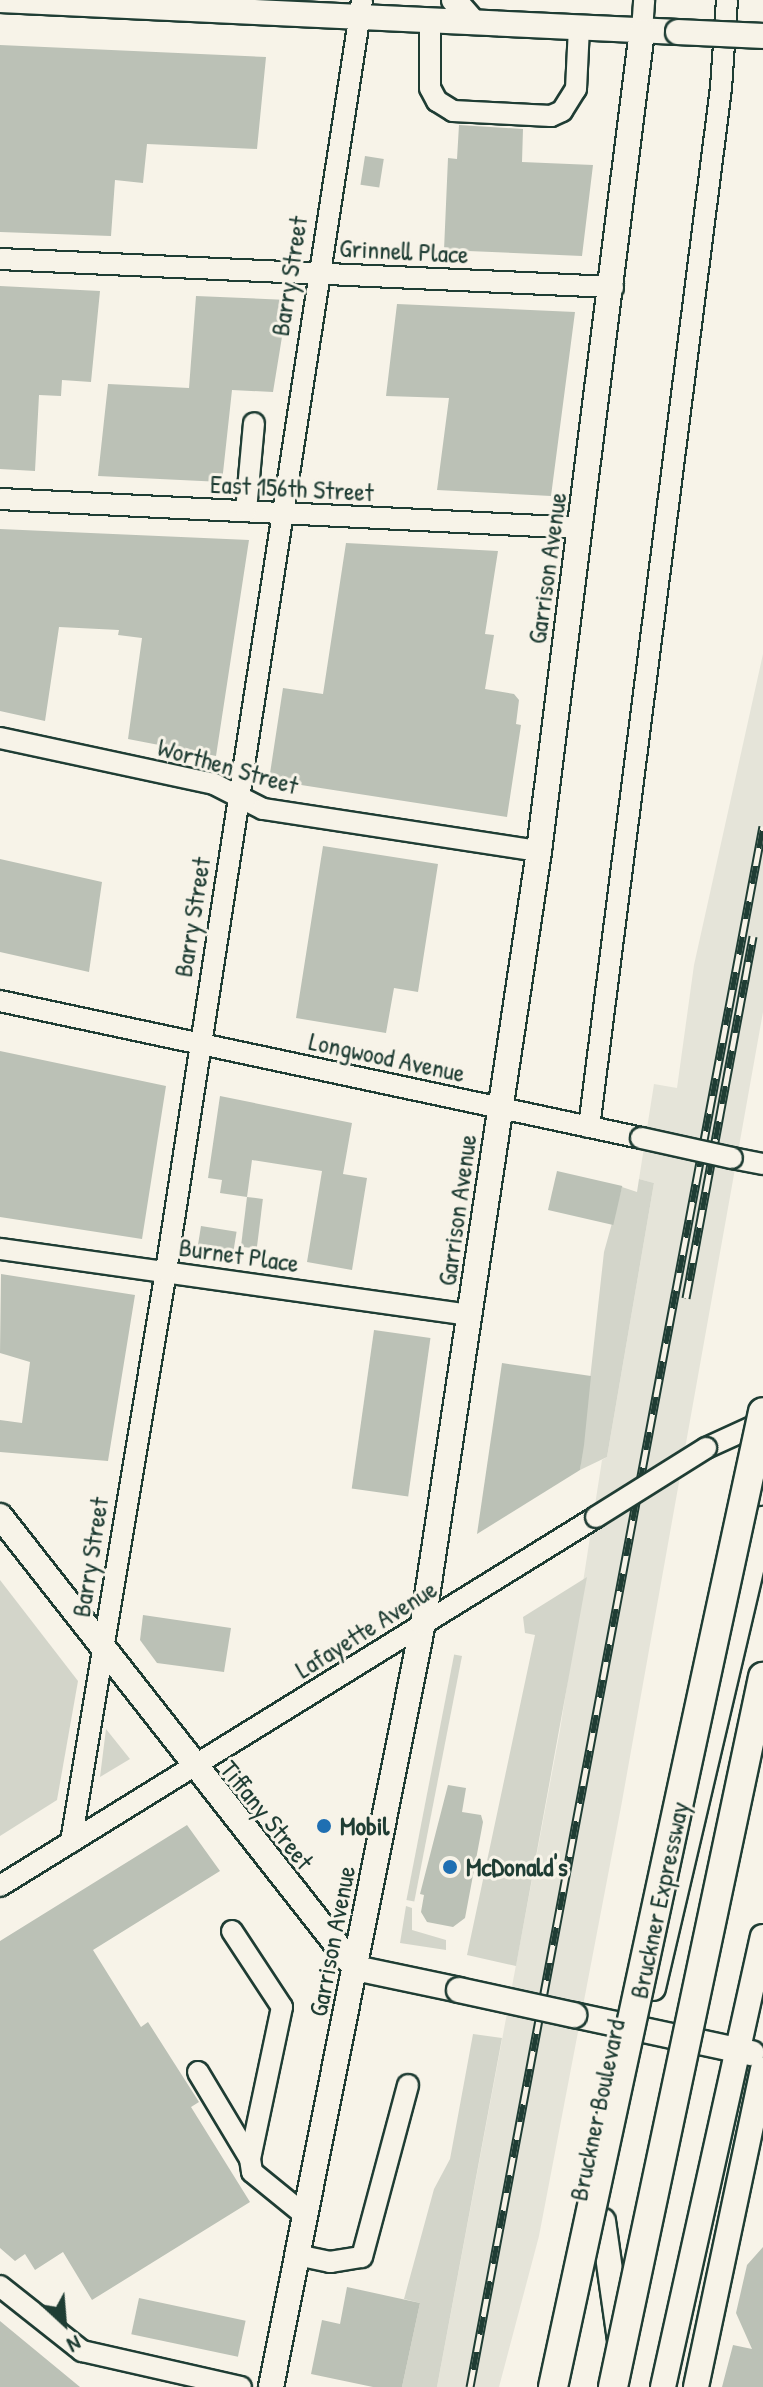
<!DOCTYPE html>
<style>
body{margin:0}
#map{position:relative;width:763px;height:2387px;overflow:hidden;background:#f7f3e8;font-family:"Patrick Hand",sans-serif}
div>[style]{position:absolute}
[style*='--x']{left:calc(var(--x)*1px);top:calc(var(--y)*1px);width:calc(var(--w)*1px);rotate:calc(var(--a)*1deg)}
.built>*{inset:0;background:#e5e4d9}
.green>*{inset:0;background:#d3d5ca;transform-origin:0 0}
.building>*{inset:0;background:#bbc1b6;transform-origin:0 0}
.roads{filter:drop-shadow(2px 0 #1f3d34) drop-shadow(-2px 0 #1f3d34) drop-shadow(0 2px #1f3d34) drop-shadow(0 -2px #1f3d34)}
.minor>*{height:20px;margin:-10px;padding:0 10px;transform-origin:10px;border-radius:10px;background:#f7f3e8}
.major>*{height:24px;margin:-12px;padding:0 12px;transform-origin:12px;border-radius:12px;background:#f7f3e8}
.rail>*{height:9px;margin-top:-4.5px;transform-origin:0;background:repeating-linear-gradient(90deg,#f7f3e8 0 18px,#1f3d34 0 36px);box-sizing:border-box;border-block:2px solid #1f3d34}
.bridges{filter:drop-shadow(2px 0 #1f3d34) drop-shadow(-2px 0 #1f3d34) drop-shadow(0 2px #1f3d34) drop-shadow(0 -2px #1f3d34)}
.minor-bridge>*{height:20px;margin:-10px;padding:0 10px;transform-origin:10px;border-radius:10px;background:#f7f3e8}
.major-bridge>*{height:24px;margin:-12px;padding:0 12px;transform-origin:12px;border-radius:12px;background:#f7f3e8}
.highway-bridge>*{height:28px;margin:-14px;padding:0 14px;transform-origin:14px;border-radius:14px;background:#f7f3e8}
.dots>*{width:22px;height:22px;translate:-50% -50%;box-sizing:border-box;border:4px solid #f7f3e8;border-radius:50%}
span{translate:-50% -50%;white-space:nowrap;text-align:center;line-height:1.15;-webkit-text-stroke:6px #f7f3e8;paint-order:stroke}
.street-label{font-size:26px;color:#1f3d34}
.poi-label{font-size:26px;color:#1f3d34;font-weight:700}
.left{translate:0 -50%;text-align:left}
.north{position:absolute;left:24px;top:2283px;width:80px;height:80px;-webkit-text-stroke:6px #f7f3e8;paint-order:stroke;rotate:154deg;font-size:22px;font-weight:700;line-height:32px;text-align:center;color:#1f3d34}
.north::after{content:'';display:block;margin:auto;width:28px;height:36px;background:#1f3d34;clip-path:polygon(50% 0,100% 100%,50% 72%,0 100%)}
</style>
<div id="map">
<div class="built">
<div style="clip-path:polygon(763px 654px,763px 1012px,621px 1807px,539px 2236px,499px 2387px,437px 2387px,560px 1730px,602px 1460px,607px 1457px,654px 1183px,639px 1179px,654px 1084px,677px 1088px,694px 965px)"></div>
</div>
<div class="green">
<div style="clip-path:polygon(639px 1179px,654px 1183px,607px 1457px,580px 1470px,604px 1252px,622px 1187px,637px 1192px)"></div>
<div style="clip-path:polygon(587px 1577px,516px 1966px,467px 1955px,535px 1635px,525px 1633px,523px 1617px)"></div>
<div style="clip-path:polygon(0 1580px,78px 1681px,57px 1800px,0 1836px)"></div>
<div style="left:462px;top:1656px;width:250px;height:8px;rotate:101deg"></div>
<div style="clip-path:polygon(106px 1729px,130px 1759px,100px 1777px)"></div>
<div style="clip-path:polygon(406px 1906px,412px 1908px,412px 1930px,446px 1940px,446px 1950px,400px 1943px)"></div>
<div style="clip-path:polygon(473px 2034px,502px 2038px,437px 2387px,402px 2387px,420px 2303px,404px 2299px,434px 2189px,450px 2159px)"></div>
</div>
<div class="building">
<div style="clip-path:polygon(0 45px,266px 57px,257px 149px,147px 144px,143px 183px,115px 180px,111px 236px,0 232px)"></div>
<div style="clip-path:polygon(459px 125px,523px 129px,522px 162px,593px 165px,582px 256px,444px 250px,448px 158px,457px 159px)"></div>
<div style="left:365px;top:156px;width:19px;height:29px;rotate:9deg"></div>
<div style="clip-path:polygon(0 286px,100px 291px,91px 382px,62px 380px,61px 396px,39px 395px,35px 471px,0 469px)"></div>
<div style="clip-path:polygon(196px 296px,288px 300px,273px 392px,232px 390px,222px 482px,98px 476px,108px 384px,189px 388px)"></div>
<div style="clip-path:polygon(397px 304px,575px 312px,551px 496px,437px 490px,449px 398px,386px 396px)"></div>
<div style="clip-path:polygon(0 529px,249px 540px,216px 756px,128px 739px,142px 638px,118px 635px,119px 630px,59px 627px,45px 721px,0 711px)"></div>
<div style="clip-path:polygon(346px 543px,498px 551px,485px 634px,494px 635px,485px 689px,514px 694px,519px 700px,516px 724px,521px 725px,507px 817px,269px 780px,283px 688px,323px 694px)"></div>
<div style="clip-path:polygon(323px 846px,438px 864px,418px 992px,394px 988px,386px 1033px,296px 1018px)"></div>
<div style="clip-path:polygon(0 859px,102px 882px,89px 972px,0 952px)"></div>
<div style="clip-path:polygon(0 1051px,166px 1086px,142px 1239px,0 1217px)"></div>
<div style="clip-path:polygon(220px 1096px,352px 1123px,343px 1174px,367px 1178px,352px 1270px,307px 1262px,322px 1171px,252px 1160px,247px 1197px,220px 1193px,222px 1180px,208px 1178px)"></div>
<div style="left:557px;top:1171px;width:67px;height:40px;rotate:13deg"></div>
<div style="left:247px;top:1197px;width:16px;height:50px;rotate:7deg"></div>
<div style="left:201px;top:1226px;width:36px;height:20px;rotate:9deg"></div>
<div style="clip-path:polygon(1px 1274px,135px 1295px,108px 1461px,0 1452px,0 1420px,22px 1423px,30px 1362px,0 1353px)"></div>
<div style="left:374px;top:1330px;width:57px;height:160px;rotate:8deg"></div>
<div style="clip-path:polygon(502px 1363px,591px 1376px,584px 1445px,580px 1470px,477px 1534px)"></div>
<div style="clip-path:polygon(143px 1615px,231px 1628px,224px 1672px,157px 1663px,140px 1640px)"></div>
<div style="clip-path:polygon(448px 1785px,466px 1788px,462px 1812px,481px 1815px,483px 1822px,465px 1918px,453px 1927px,427px 1922px,421px 1912px,424px 1895px,420px 1894px)"></div>
<div style="clip-path:polygon(187px 1825px,220px 1871px,93px 1950px,141px 2027px,148px 2022px,199px 2102px,191px 2107px,250px 2202px,92px 2300px,63px 2252px,35px 2270px,25px 2254px,15px 2261px,0 2248px,0 1941px)"></div>
<div style="clip-path:polygon(763px 2247px,763px 2387px,722px 2387px,733px 2345px,752px 2349px,736px 2313px,747px 2265px)"></div>
<div style="clip-path:polygon(347px 2287px,420px 2303px,402px 2387px,373px 2387px,311px 2374px,322px 2320px,340px 2324px)"></div>
<div style="left:139px;top:2298px;width:109px;height:37px;rotate:12deg"></div>
<div style="clip-path:polygon(0 2321px,23px 2340px,80px 2387px,0 2387px)"></div>
</div>
<div class="roads">
<div class="minor">
<div style="--x:430;--y:19;--w:69;--a:90"></div>
<div style="--x:430;--y:88;--w:15;--a:62"></div>
<div style="--x:437;--y:101;--w:19;--a:32"></div>
<div style="--x:453;--y:111;--w:98;--a:2.9"></div>
<div style="--x:551;--y:116;--w:12;--a:-24"></div>
<div style="--x:562;--y:111;--w:26;--a:-58"></div>
<div style="--x:576;--y:89;--w:61;--a:-87.2"></div>
<div style="--x:642;--y:31;--w:31;--a:-86"></div>
<div style="--x:0;--y:259;--w:614;--a:2.62"></div>
<div style="--x:0;--y:499;--w:582;--a:2.86"></div>
<div style="--x:246;--y:511;--w:88;--a:-84.8"></div>
<div style="--x:0;--y:738;--w:219;--a:12.1"></div>
<div style="--x:214;--y:784;--w:55;--a:27"></div>
<div style="--x:263;--y:809;--w:279;--a:8.7"></div>
<div style="--x:0;--y:1001;--w:655;--a:12.06"></div>
<div style="--x:589;--y:1127;--w:1047;--a:-82.76"></div>
<div style="--x:721;--y:88;--w:88;--a:-86.1"></div>
<div style="--x:732;--y:1158;--w:32;--a:11"></div>
<div style="--x:0;--y:1249;--w:475;--a:8"></div>
<div style="--x:706;--y:1448;--w:63;--a:-24.5"></div>
<div style="--x:71;--y:1842;--w:579;--a:-80.55"></div>
<div style="--x:166;--y:1271;--w:1286;--a:-81.23"></div>
<div style="--x:0;--y:1886;--w:701;--a:-31.76"></div>
<div style="--x:232;--y:1931;--w:91;--a:56.7"></div>
<div style="--x:282;--y:2007;--w:155;--a:101.9"></div>
<div style="--x:250;--y:2159;--w:13;--a:81"></div>
<div style="--x:252;--y:2172;--w:68;--a:39.1"></div>
<div style="--x:198;--y:2072;--w:101;--a:59.1"></div>
<div style="--x:297;--y:2255;--w:34;--a:12"></div>
<div style="--x:330;--y:2262;--w:32;--a:-9"></div>
<div style="--x:362;--y:2257;--w:178;--a:-75"></div>
<div style="--x:0;--y:2286;--w:105;--a:38.4"></div>
<div style="--x:82;--y:2351;--w:163;--a:12.8"></div>
</div>
<div class="major">
<div style="--x:0;--y:0;--w:679;--a:2.7"></div>
<div style="--x:454;--y:0;--w:29;--a:49"></div>
<div style="--x:0;--y:1516;--w:575;--a:51.85"></div>
<div style="--x:355;--y:1968;--w:106;--a:11.9"></div>
<div style="--x:653;--y:1988;--w:482;--a:-76.8"></div>
<div style="--x:574;--y:2015;--w:182;--a:12.1"></div>
<div style="--x:603;--y:2221;--w:121;--a:81.9"></div>
<div style="--x:271;--y:2387;--w:779;--a:-78.75"></div>
<div style="--x:423;--y:1623;--w:781;--a:-81.45"></div>
<div style="--x:539;--y:851;--w:826;--a:-82.84"></div>
<div style="--x:663;--y:2387;--w:461;--a:-77.5"></div>
<div style="--x:696;--y:2387;--w:324;--a:-78.1"></div>
</div>
</div>
<div class="rail">
<div style="--x:686;--y:1298;--w:368;--a:-79.5"></div>
<div style="--x:470;--y:2387;--w:1588;--a:-79.37"></div>
</div>
<div class="bridges">
<div class="minor-bridge">
<div style="--x:641;--y:1138;--w:93;--a:12.4"></div>
<div style="--x:596;--y:1517;--w:130;--a:-32.1"></div>
</div>
<div class="major-bridge">
<div style="--x:678;--y:32;--w:85;--a:2.7"></div>
<div style="--x:459;--y:1990;--w:118;--a:12.3"></div>
</div>
<div class="highway-bridge">
<div style="--x:553;--y:2387;--w:997;--a:-77.85"></div>
<div style="--x:613;--y:2387;--w:726;--a:-78.07"></div>
</div>
</div>
<div class="dots">
<div style="left:324px;top:1826px;background:#1f6fb2"></div>
<div style="left:450px;top:1867px;background:#1f6fb2"></div>
</div>
<div class="street-label">
<span style="left:404px;top:251px;rotate:3deg">Grinnell Place</span>
<span style="left:289px;top:276px;rotate:-81deg">Barry Street</span>
<span style="left:292px;top:488px;rotate:3deg">East 156th Street</span>
<span style="left:547px;top:568px;rotate:-82deg">Garrison Avenue</span>
<span style="left:228px;top:766px;rotate:16deg">Worthen Street</span>
<span style="left:192px;top:917px;rotate:-81deg">Barry Street</span>
<span style="left:387px;top:1057px;rotate:12deg">Longwood Avenue</span>
<span style="left:457px;top:1210px;rotate:-82deg">Garrison Avenue</span>
<span style="left:239px;top:1255px;rotate:8deg">Burnet Place</span>
<span style="left:90px;top:1557px;rotate:-81deg">Barry Street</span>
<span style="left:366px;top:1629px;rotate:-32deg">Lafayette Avenue</span>
<span style="left:267px;top:1815px;rotate:51deg">Tiffany Street</span>
<span style="left:659px;top:1900px;rotate:-78deg">Bruckner Expressway</span>
<span style="left:332px;top:1941px;rotate:-79deg">Garrison Avenue</span>
<span style="left:597px;top:2110px;rotate:-78deg">Bruckner Boulevard</span>
</div>
<div class="poi-label">
<span class="left" style="left:340px;top:1826px">Mobil</span>
<span class="left" style="left:466px;top:1867px">McDonald's</span>
</div>
<div class="north">N</div>
</div>
